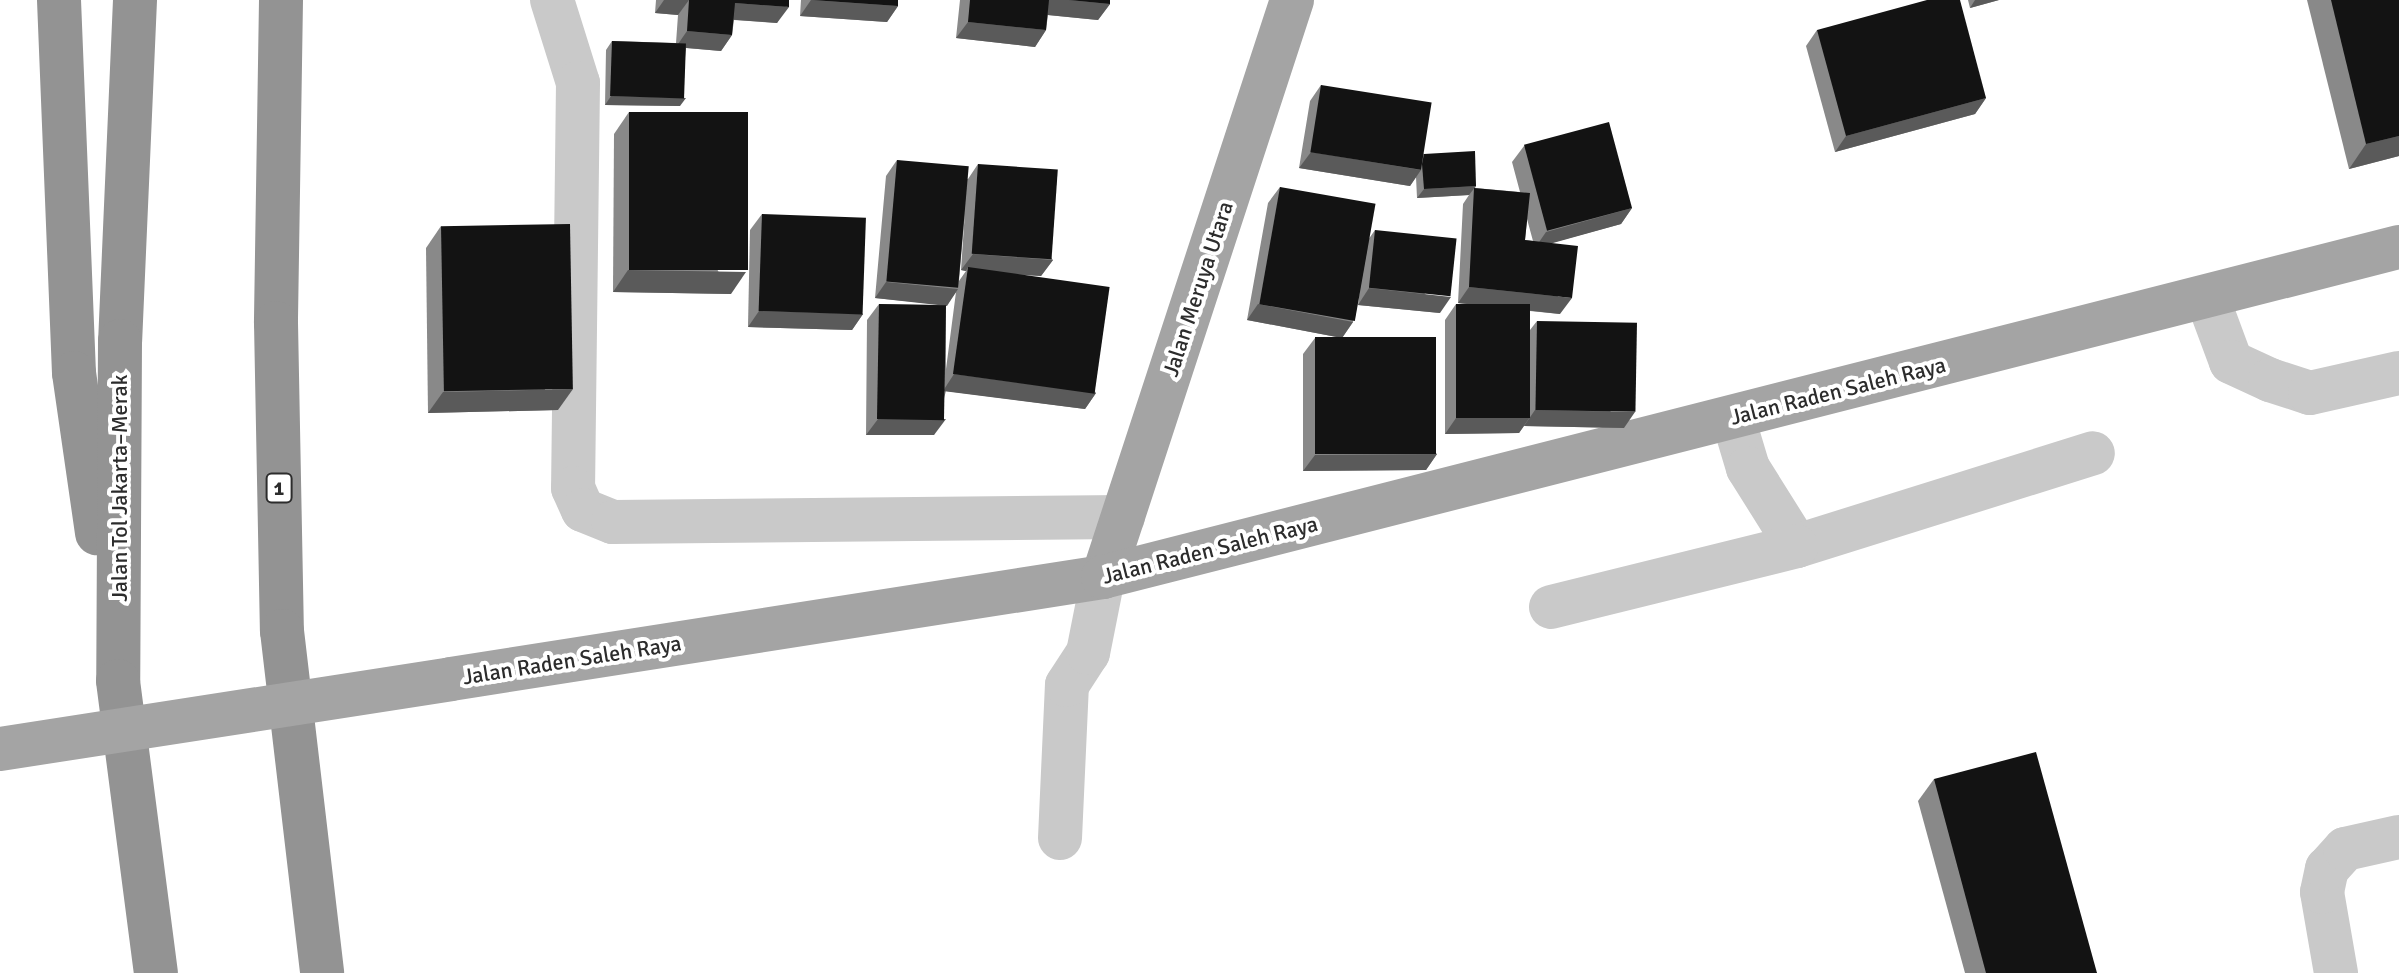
<!DOCTYPE html>
<meta charset="utf-8">
<style>
body{margin:0}
#map{position:relative;width:2399px;height:973px;overflow:hidden;background:#fff;font-family:Signika,sans-serif}
div>[style]{position:absolute}
[style*='--x']{left:calc(var(--x)*1px);top:calc(var(--y)*1px);width:calc(var(--w)*1px);rotate:calc(var(--a)*1deg)}
.minor>*{height:44px;margin:-22px;padding:0 22px;transform-origin:22px;border-radius:22px;background:#c9c9c9}
.major>*{height:44px;margin:-22px;padding:0 22px;transform-origin:22px;border-radius:22px;background:#a4a4a4}
.highway>*{height:44px;margin:-22px;padding:0 22px;transform-origin:22px;border-radius:22px;background:#939393}
.major-bridge>*{height:44px;margin:-22px;padding:0 22px;transform-origin:22px;border-radius:22px;background:#a4a4a4}
.wall>*{inset:0;background:#898989}
.shaded-wall>*{inset:0;background:#5a5a5a}
.building>*{inset:0;background:#131313;transform-origin:0 0}
span{translate:-50% -50%;white-space:nowrap;text-align:center;line-height:1.15;-webkit-text-stroke:8px #fff;paint-order:stroke}
.shield-label span{padding:2px 6px;background:#fff;border:2px solid;border-radius:6px;-webkit-text-stroke-width:0}
.shield-label{font-size:20px;color:#2c2c2c;font-weight:700}
.street-label{font-size:22px;color:#2c2c2c}
</style>
<div id="map">
<div class="minor">
<div style="--x:552;--y:0;--w:87;--a:72.6"></div>
<div style="--x:578;--y:83;--w:405;--a:90.7"></div>
<div style="--x:573;--y:488;--w:24;--a:66"></div>
<div style="--x:583;--y:510;--w:32;--a:22"></div>
<div style="--x:613;--y:522;--w:510;--a:-0.56"></div>
<div style="--x:2207;--y:297;--w:69;--a:69.7"></div>
<div style="--x:2231;--y:362;--w:43;--a:24.8"></div>
<div style="--x:2270;--y:380;--w:42;--a:18"></div>
<div style="--x:2310;--y:393;--w:91;--a:-12.7"></div>
<div style="--x:1733;--y:418;--w:52;--a:73.3"></div>
<div style="--x:1748;--y:468;--w:92;--a:57.9"></div>
<div style="--x:1797;--y:546;--w:310;--a:-17.4"></div>
<div style="--x:1551;--y:607;--w:253;--a:-13.9"></div>
<div style="--x:1060;--y:838;--w:153;--a:-87.4"></div>
<div style="--x:1067;--y:685;--w:38;--a:-57"></div>
<div style="--x:1088;--y:653;--w:77;--a:-78.8"></div>
<div style="--x:2336;--y:973;--w:82;--a:-99.8"></div>
<div style="--x:2322;--y:892;--w:24;--a:-78"></div>
<div style="--x:2327;--y:869;--w:27;--a:-48"></div>
<div style="--x:2345;--y:849;--w:55;--a:-12.5"></div>
</div>
<div class="major">
<div style="--x:1103;--y:577;--w:607;--a:-71.86"></div>
<div style="--x:451;--y:679;--w:660;--a:-8.89"></div>
<div style="--x:1103;--y:577;--w:1337;--a:-14.29"></div>
</div>
<div class="highway">
<div style="--x:59;--y:0;--w:373;--a:87.7"></div>
<div style="--x:74;--y:373;--w:162;--a:81.8"></div>
<div style="--x:135;--y:0;--w:341;--a:92.5"></div>
<div style="--x:120;--y:341;--w:340;--a:90.3"></div>
<div style="--x:118;--y:681;--w:294;--a:82.6"></div>
<div style="--x:281;--y:0;--w:323;--a:90.9"></div>
<div style="--x:276;--y:323;--w:308;--a:88.9"></div>
<div style="--x:282;--y:631;--w:344;--a:83.3"></div>
</div>
<div class="major-bridge">
<div style="--x:0;--y:749;--w:456;--a:-8.8"></div>
</div>
<div class="wall">
<div style="clip-path:polygon(656px 0,789px 0,777px 23px,734px 20px,732px 35px,721px 51px,686px 48px,680px 106px,605px 105px,606px 50px,612px 41px,676px 43px,678px 15px,655px 13px)"></div>
<div style="clip-path:polygon(801px 0,898px 0,898px 6px,887px 22px,800px 16px)"></div>
<div style="clip-path:polygon(960px 0,1110px 0,1110px 4px,1098px 20px,1048px 15px,1046px 30px,1035px 47px,956px 38px)"></div>
<div style="clip-path:polygon(1968px 0,1999px 0,1970px 8px)"></div>
<div style="clip-path:polygon(2307px 0,2399px 0,2399px 156px,2349px 169px)"></div>
<div style="clip-path:polygon(1817px 30px,1986px 98px,1975px 114px,1835px 152px,1806px 46px)"></div>
<div style="clip-path:polygon(evenodd,1321px 85px,1424px 154px,1476px 186px,1475px 188px,1520px 192px,1512px 162px,1524px 146px,1632px 208px,1621px 224px,1551px 243px,1560px 314px,1530px 311px,1530px 330px,1537px 321px,1624px 428px,1524px 426px,1519px 433px,1445px 434px,1445px 320px,1456px 304px,1466px 304px,1458px 303px,1463px 204px,1469px 195px,1417px 198px,1416px 177px,1410px 186px,1299px 168px,1310px 101px,1321px 85px,1527px 219px,1533px 241px,1525px 240px,1527px 219px)"></div>
<div style="clip-path:polygon(629px 112px,731px 294px,613px 292px,614px 134px)"></div>
<div style="clip-path:polygon(evenodd,897px 160px,968px 179px,978px 164px,1053px 260px,1041px 276px,1024px 275px,1096px 393px,1085px 409px,946px 391px,934px 435px,866px 435px,867px 320px,879px 304px,945px 305px,875px 298px,886px 176px,897px 160px,965px 211px,961px 270px,966px 271px,959px 281px,965px 211px,897px 160px,956px 292px,946px 369px,946px 306px,956px 292px)"></div>
<div style="clip-path:polygon(1280px 187px,1368px 240px,1375px 230px,1440px 313px,1358px 305px,1360px 287px,1353px 322px,1342px 338px,1247px 320px,1268px 203px)"></div>
<div style="clip-path:polygon(762px 214px,863px 314px,852px 330px,748px 327px,750px 230px)"></div>
<div style="clip-path:polygon(441px 226px,558px 410px,428px 413px,426px 248px)"></div>
<div style="clip-path:polygon(1315px 338px,1437px 454px,1426px 470px,1303px 471px,1303px 354px)"></div>
<div style="clip-path:polygon(1934px 779px,2097px 973px,1965px 973px,1918px 801px)"></div>
</div>
<div class="shaded-wall">
<div style="clip-path:polygon(664px 0,689px 0,678px 15px,655px 13px)"></div>
<div style="clip-path:polygon(811px 0,898px 6px,887px 22px,800px 16px)"></div>
<div style="clip-path:polygon(1048px 0,1069px 0,1110px 4px,1098px 20px,1038px 14px)"></div>
<div style="clip-path:polygon(1975px 0,1999px 0,1970px 8px)"></div>
<div style="clip-path:polygon(735px 3px,789px 7px,777px 23px,724px 19px)"></div>
<div style="clip-path:polygon(968px 22px,1046px 30px,1035px 47px,956px 38px)"></div>
<div style="clip-path:polygon(687px 31px,732px 35px,721px 51px,676px 47px)"></div>
<div style="clip-path:polygon(611px 96px,686px 98px,680px 106px,605px 105px)"></div>
<div style="clip-path:polygon(1986px 98px,1975px 114px,1835px 152px,1846px 136px)"></div>
<div style="clip-path:polygon(2399px 136px,2399px 156px,2349px 169px,2366px 144px)"></div>
<div style="clip-path:polygon(1311px 152px,1421px 170px,1410px 186px,1299px 168px)"></div>
<div style="clip-path:polygon(1476px 186px,1469px 195px,1417px 198px,1424px 189px)"></div>
<div style="clip-path:polygon(1632px 208px,1621px 224px,1535px 248px,1546px 232px)"></div>
<div style="clip-path:polygon(973px 254px,1053px 260px,1041px 276px,968px 271px,968px 267px,966px 271px,961px 270px)"></div>
<div style="clip-path:polygon(628px 270px,746px 272px,731px 294px,613px 292px)"></div>
<div style="clip-path:polygon(886px 282px,958px 289px,947px 306px,875px 298px)"></div>
<div style="clip-path:polygon(1469px 287px,1572px 298px,1560px 314px,1458px 303px)"></div>
<div style="clip-path:polygon(1369px 288px,1451px 297px,1440px 313px,1358px 305px)"></div>
<div style="clip-path:polygon(1258px 304px,1353px 322px,1342px 338px,1247px 320px)"></div>
<div style="clip-path:polygon(759px 311px,863px 314px,852px 330px,748px 327px)"></div>
<div style="clip-path:polygon(954px 374px,1096px 393px,1085px 409px,943px 391px)"></div>
<div style="clip-path:polygon(573px 389px,558px 410px,428px 413px,443px 392px)"></div>
<div style="clip-path:polygon(1535px 410px,1635px 412px,1624px 428px,1524px 426px)"></div>
<div style="clip-path:polygon(1530px 417px,1519px 433px,1445px 434px,1456px 418px)"></div>
<div style="clip-path:polygon(878px 419px,946px 419px,934px 435px,866px 435px)"></div>
<div style="clip-path:polygon(1437px 454px,1426px 470px,1303px 471px,1315px 455px)"></div>
</div>
<div class="building">
<div style="clip-path:polygon(689px 0,789px 0,789px 7px,735px 3px,732px 35px,687px 31px)"></div>
<div style="clip-path:polygon(812px 0,898px 0,898px 6px)"></div>
<div style="clip-path:polygon(970px 0,1049px 0,1046px 30px,968px 22px)"></div>
<div style="clip-path:polygon(1069px 0,1110px 0,1110px 4px)"></div>
<div style="clip-path:polygon(1927px 0,1960px 0,1986px 98px,1846px 136px,1817px 30px)"></div>
<div style="clip-path:polygon(2331px 0,2399px 0,2399px 136px,2366px 144px)"></div>
<div style="left:612px;top:41px;width:74px;height:55px;rotate:2deg"></div>
<div style="left:1321px;top:85px;width:112px;height:68px;rotate:9deg"></div>
<div style="left:629px;top:112px;width:119px;height:158px"></div>
<div style="left:1609px;top:122px;width:89px;height:88px;rotate:75deg"></div>
<div style="clip-path:polygon(1475px 151px,1476px 186px,1424px 189px,1422px 164px,1424px 154px)"></div>
<div style="left:897px;top:160px;width:72px;height:122px;rotate:5deg"></div>
<div style="left:978px;top:164px;width:80px;height:90px;rotate:4deg"></div>
<div style="left:1280px;top:187px;width:97px;height:119px;rotate:10deg"></div>
<div style="clip-path:polygon(1474px 188px,1530px 193px,1525px 240px,1578px 246px,1572px 298px,1469px 287px)"></div>
<div style="left:762px;top:214px;width:104px;height:97px;rotate:2deg"></div>
<div style="left:570px;top:224px;width:165px;height:129px;rotate:89deg"></div>
<div style="left:1375px;top:230px;width:82px;height:58px;rotate:6deg"></div>
<div style="left:968px;top:267px;width:143px;height:108px;rotate:8deg"></div>
<div style="left:879px;top:304px;width:67px;height:115px;rotate:1deg"></div>
<div style="left:1456px;top:304px;width:74px;height:114px"></div>
<div style="left:1537px;top:321px;width:100px;height:89px;rotate:1deg"></div>
<div style="left:1436px;top:337px;width:117px;height:121px;rotate:90deg"></div>
<div style="clip-path:polygon(2036px 752px,2097px 973px,1986px 973px,1934px 779px)"></div>
</div>
<div class="shield-label">
<span style="left:279px;top:488px">1</span>
</div>
<div class="street-label">
<span style="left:1198px;top:289px;rotate:-72deg">Jalan Meruya Utara</span>
<span style="left:1838px;top:391px;rotate:-14deg">Jalan Raden Saleh Raya</span>
<span style="left:120px;top:488px;rotate:-90deg">Jalan Tol Jakarta–Merak</span>
<span style="left:1210px;top:550px;rotate:-14deg">Jalan Raden Saleh Raya</span>
<span style="left:572px;top:660px;rotate:-9deg">Jalan Raden Saleh Raya</span>
</div>
</div>
